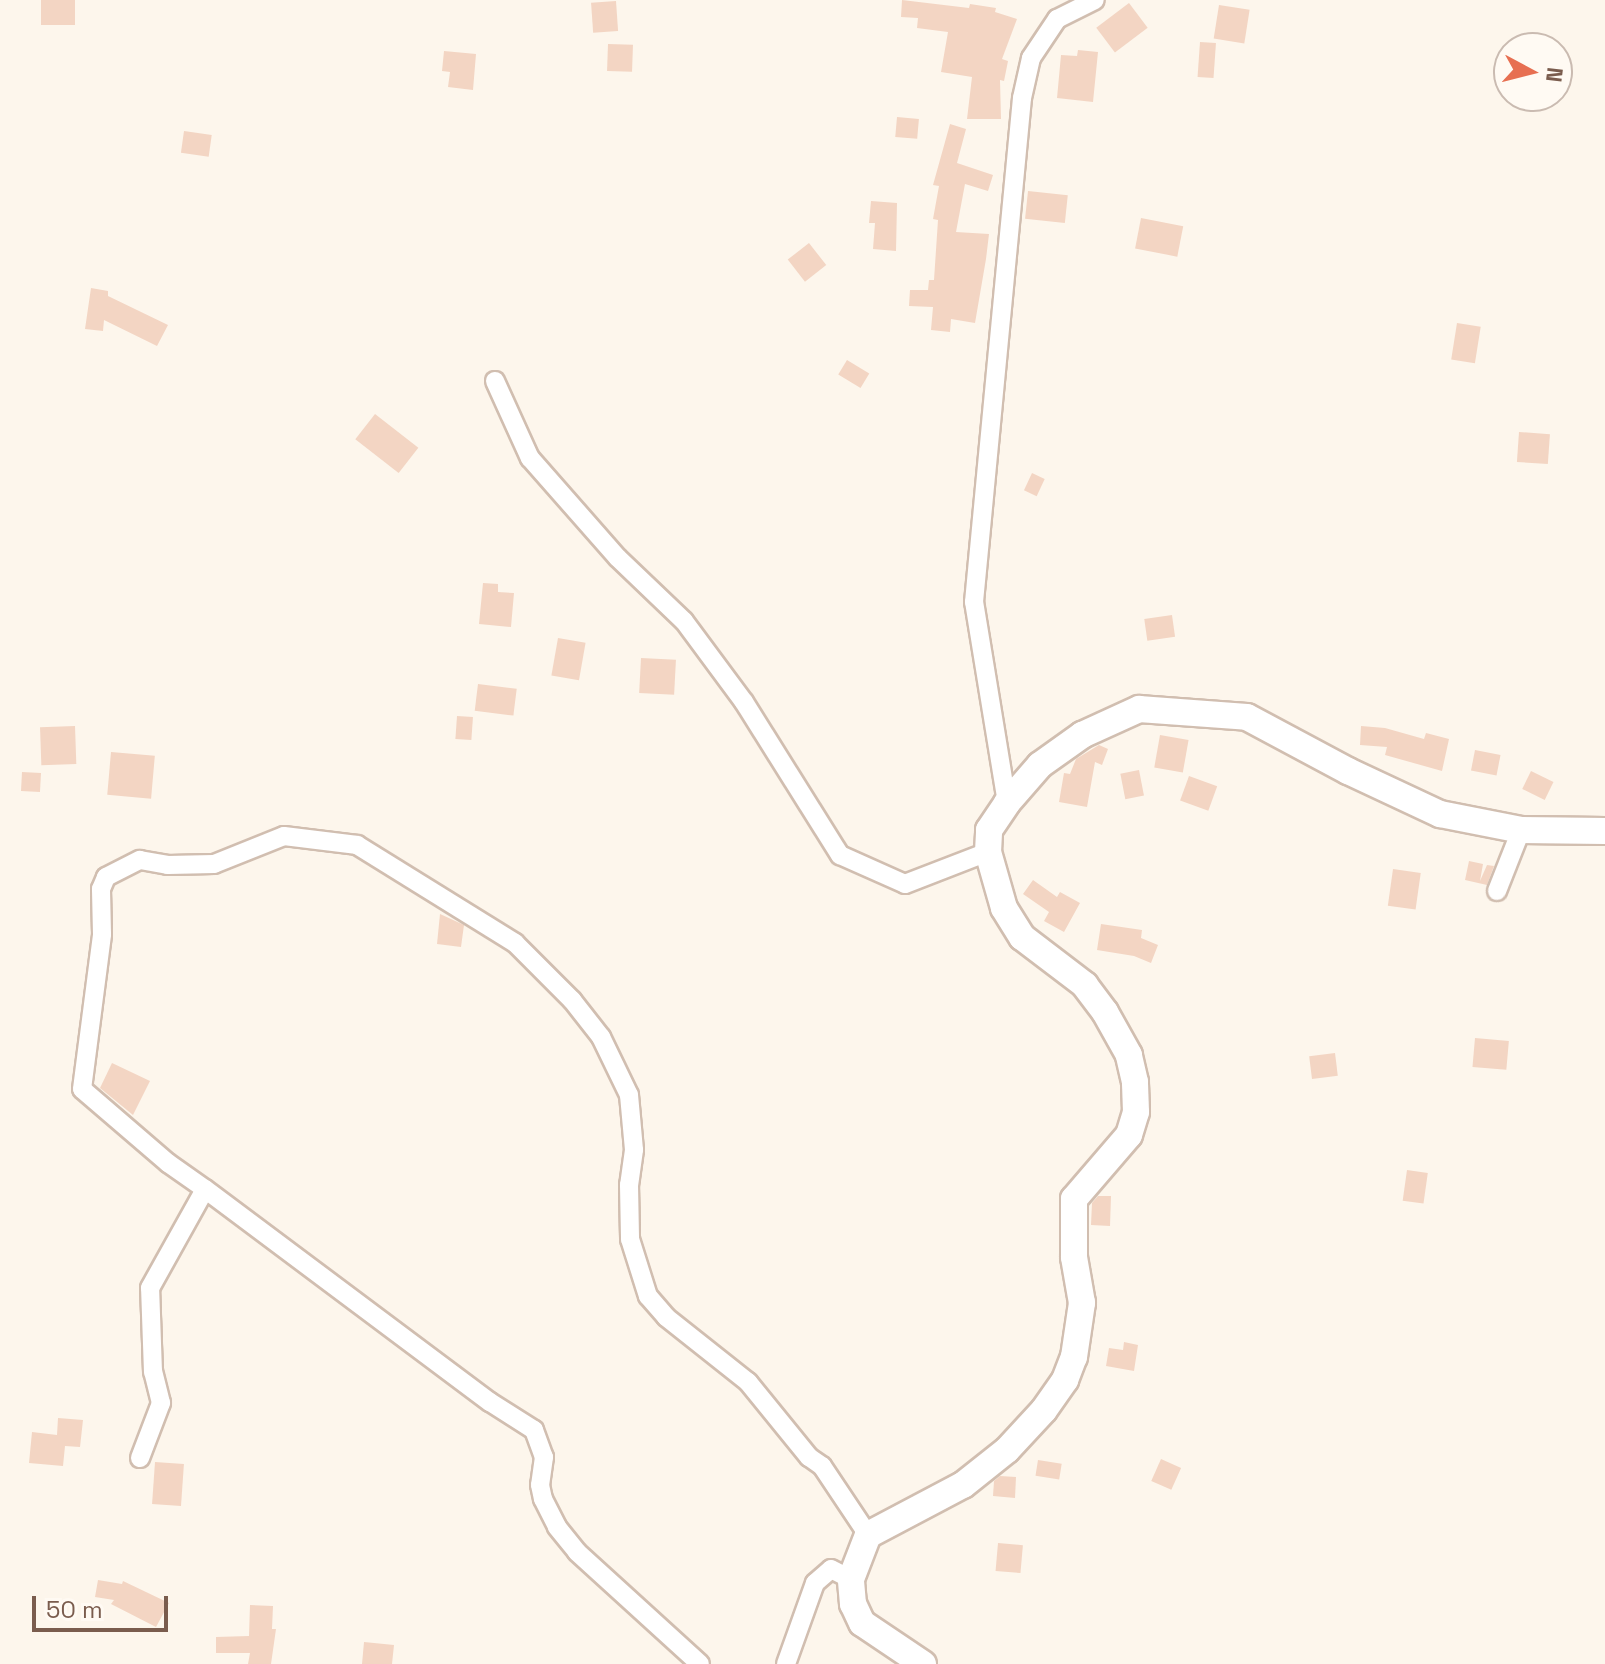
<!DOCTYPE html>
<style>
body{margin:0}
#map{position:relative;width:1605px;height:1664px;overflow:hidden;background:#fdf6ec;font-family:"Space Grotesk",sans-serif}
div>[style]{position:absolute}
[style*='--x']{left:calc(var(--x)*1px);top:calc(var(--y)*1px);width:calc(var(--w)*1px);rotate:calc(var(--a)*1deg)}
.building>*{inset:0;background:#f3d5c3;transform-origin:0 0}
.roads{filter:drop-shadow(2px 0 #d1beb0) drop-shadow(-2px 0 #d1beb0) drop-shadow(0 2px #d1beb0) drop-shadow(0 -2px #d1beb0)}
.minor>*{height:18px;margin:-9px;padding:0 9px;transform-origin:9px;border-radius:9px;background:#fff}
.secondary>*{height:26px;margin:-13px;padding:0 13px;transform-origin:13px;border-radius:13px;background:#fff}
span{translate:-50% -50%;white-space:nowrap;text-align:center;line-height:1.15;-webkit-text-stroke:7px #fffaf3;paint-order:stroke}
.north{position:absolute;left:1493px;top:32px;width:80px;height:80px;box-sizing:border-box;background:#fffaf3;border:2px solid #cabbb1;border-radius:50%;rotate:97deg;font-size:22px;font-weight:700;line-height:32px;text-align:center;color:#7a5c4d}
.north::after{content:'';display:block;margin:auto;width:28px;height:36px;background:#e76f51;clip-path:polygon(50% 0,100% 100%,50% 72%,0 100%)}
.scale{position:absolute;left:32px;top:1596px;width:136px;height:36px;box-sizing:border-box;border:4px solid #7a5c4d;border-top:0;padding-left:10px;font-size:24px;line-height:28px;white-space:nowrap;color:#7a5c4d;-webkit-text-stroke:6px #fffaf3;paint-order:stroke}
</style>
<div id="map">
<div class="building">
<div style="left:41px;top:0;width:34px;height:25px"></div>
<div style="clip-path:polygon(902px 0,969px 8px,970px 4px,996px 8px,995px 12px,1017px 19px,1002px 59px,1008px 61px,1004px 81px,1000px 80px,1001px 119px,967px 119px,972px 77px,941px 72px,948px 32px,917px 28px,918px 18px,901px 17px)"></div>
<div style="left:616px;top:1px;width:30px;height:25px;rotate:86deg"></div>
<div style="left:1129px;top:3px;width:31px;height:41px;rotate:53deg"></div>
<div style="left:1219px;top:5px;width:31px;height:34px;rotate:9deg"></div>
<div style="left:1200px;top:42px;width:16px;height:35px;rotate:4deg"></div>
<div style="left:608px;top:44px;width:25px;height:27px;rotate:2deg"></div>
<div style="clip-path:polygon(1078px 50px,1098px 52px,1093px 102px,1057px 98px,1061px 55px,1077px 56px)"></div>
<div style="clip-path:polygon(444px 51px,476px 54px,473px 90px,448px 87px,450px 72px,442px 71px)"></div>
<div style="left:897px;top:117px;width:22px;height:20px;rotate:5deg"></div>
<div style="clip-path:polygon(950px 124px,966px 129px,957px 163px,993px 175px,988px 191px,965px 184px,956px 232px,989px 234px,986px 259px,975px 323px,951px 319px,950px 332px,931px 330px,933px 307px,909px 306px,910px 290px,928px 290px,929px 280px,934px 280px,938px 220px,933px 219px,939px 186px,933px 185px)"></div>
<div style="left:184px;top:131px;width:28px;height:22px;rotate:8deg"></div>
<div style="left:1028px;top:191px;width:40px;height:28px;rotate:6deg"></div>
<div style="clip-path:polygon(871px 201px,897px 203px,896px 251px,873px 249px,875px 223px,869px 223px)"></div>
<div style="left:1141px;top:218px;width:43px;height:31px;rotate:11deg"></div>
<div style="left:809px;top:243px;width:28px;height:27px;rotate:52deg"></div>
<div style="clip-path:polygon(91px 288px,108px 291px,108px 296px,168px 325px,157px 346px,104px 320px,103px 331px,85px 329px)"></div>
<div style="left:1457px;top:323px;width:24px;height:37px;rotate:9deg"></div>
<div style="left:847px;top:360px;width:26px;height:17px;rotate:31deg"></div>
<div style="left:375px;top:414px;width:55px;height:32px;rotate:38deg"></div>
<div style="left:1519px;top:432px;width:31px;height:30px;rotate:4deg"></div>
<div style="left:1032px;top:473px;width:14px;height:19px;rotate:25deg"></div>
<div style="clip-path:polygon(483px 583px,498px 584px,498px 592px,514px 593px,511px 627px,479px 624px)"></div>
<div style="left:1172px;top:615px;width:22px;height:28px;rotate:82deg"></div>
<div style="left:558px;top:638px;width:28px;height:38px;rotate:10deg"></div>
<div style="left:641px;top:658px;width:35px;height:35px;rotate:3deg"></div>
<div style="left:478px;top:684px;width:39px;height:27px;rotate:7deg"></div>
<div style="left:457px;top:716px;width:16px;height:23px;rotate:4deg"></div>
<div style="left:75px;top:726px;width:38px;height:35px;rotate:88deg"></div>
<div style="clip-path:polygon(1361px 726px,1385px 728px,1424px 739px,1426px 733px,1449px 739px,1442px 771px,1385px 755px,1387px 747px,1360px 745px)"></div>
<div style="left:1160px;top:735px;width:29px;height:33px;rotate:10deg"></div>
<div style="clip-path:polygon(1099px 745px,1108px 749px,1102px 765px,1095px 762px,1087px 807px,1059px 802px,1064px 773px,1070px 774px,1076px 759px)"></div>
<div style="left:1475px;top:750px;width:26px;height:21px;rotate:11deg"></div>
<div style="left:111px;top:752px;width:44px;height:43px;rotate:5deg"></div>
<div style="left:1139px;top:770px;width:26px;height:19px;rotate:79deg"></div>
<div style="left:1531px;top:771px;width:25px;height:20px;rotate:26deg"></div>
<div style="left:22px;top:772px;width:19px;height:19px;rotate:3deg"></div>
<div style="left:1189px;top:776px;width:30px;height:26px;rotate:20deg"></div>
<div style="clip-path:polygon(1469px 861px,1483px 864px,1480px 881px,1487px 865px,1494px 866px,1487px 885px,1465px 880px)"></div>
<div style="left:1393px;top:869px;width:28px;height:37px;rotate:8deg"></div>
<div style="clip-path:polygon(1033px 880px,1057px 897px,1060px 892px,1080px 903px,1064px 932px,1044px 921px,1049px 912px,1023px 894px)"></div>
<div style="clip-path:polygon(440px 914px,464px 925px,461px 947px,437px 944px)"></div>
<div style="clip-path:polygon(1101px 924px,1142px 930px,1141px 938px,1158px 945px,1151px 963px,1134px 956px,1097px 950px)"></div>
<div style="left:1475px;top:1038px;width:34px;height:29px;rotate:5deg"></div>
<div style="left:1335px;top:1053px;width:23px;height:26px;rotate:83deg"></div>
<div style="clip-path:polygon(112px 1063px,150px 1081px,133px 1115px,100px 1088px)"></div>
<div style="left:1407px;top:1170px;width:21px;height:31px;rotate:8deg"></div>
<div style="clip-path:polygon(1098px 1196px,1111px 1196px,1110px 1226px,1091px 1225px,1092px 1203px)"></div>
<div style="clip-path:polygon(1124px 1342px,1138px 1345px,1134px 1371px,1106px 1366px,1109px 1348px,1123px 1350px)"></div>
<div style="clip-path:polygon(58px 1418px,83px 1420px,80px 1447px,65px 1446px,63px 1466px,29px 1463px,32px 1432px,57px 1435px)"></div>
<div style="left:1161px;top:1459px;width:22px;height:24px;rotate:24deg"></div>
<div style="left:1038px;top:1460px;width:24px;height:16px;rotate:9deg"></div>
<div style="left:155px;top:1462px;width:29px;height:42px;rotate:4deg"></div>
<div style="clip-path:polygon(1000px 1476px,1016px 1477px,1015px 1498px,993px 1496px,994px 1481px)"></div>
<div style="left:998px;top:1543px;width:25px;height:28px;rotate:5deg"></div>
<div style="clip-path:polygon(98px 1580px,122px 1584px,123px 1581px,169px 1603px,156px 1627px,111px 1604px,114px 1600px,95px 1597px)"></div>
<div style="clip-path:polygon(250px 1605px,273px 1606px,272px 1629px,276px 1629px,271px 1664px,248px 1664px,250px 1653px,216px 1653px,216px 1637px,249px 1636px)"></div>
<div style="clip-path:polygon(364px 1642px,394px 1645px,392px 1664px,362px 1664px)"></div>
</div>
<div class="roads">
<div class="minor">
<div style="--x:495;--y:381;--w:85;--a:65.6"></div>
<div style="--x:530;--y:458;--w:133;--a:48.7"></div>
<div style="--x:618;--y:558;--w:91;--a:43.7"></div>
<div style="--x:684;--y:621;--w:101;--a:53.5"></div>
<div style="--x:744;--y:702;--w:181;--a:57.9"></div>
<div style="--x:840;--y:855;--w:71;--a:24"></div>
<div style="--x:905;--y:884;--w:89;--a:-21.1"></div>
<div style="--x:1007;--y:803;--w:204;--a:-99.3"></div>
<div style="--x:974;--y:602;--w:506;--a:-84.56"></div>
<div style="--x:1022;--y:98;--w:41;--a:-77.3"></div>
<div style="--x:1031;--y:58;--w:47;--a:-56.3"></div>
<div style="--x:1057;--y:19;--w:42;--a:-26.6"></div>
<div style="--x:1497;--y:891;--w:66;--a:-68.5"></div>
<div style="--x:205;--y:1189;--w:45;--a:-144.9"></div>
<div style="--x:168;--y:1163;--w:113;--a:-139.3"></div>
<div style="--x:82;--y:1089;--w:156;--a:-82.6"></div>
<div style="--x:102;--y:934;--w:45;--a:-91.3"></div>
<div style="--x:101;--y:889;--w:13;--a:-67"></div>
<div style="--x:106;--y:877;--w:38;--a:-27"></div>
<div style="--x:140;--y:860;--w:28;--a:10"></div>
<div style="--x:168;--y:865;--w:46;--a:-1.2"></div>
<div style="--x:214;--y:864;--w:75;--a:-21.8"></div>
<div style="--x:284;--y:836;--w:74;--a:7"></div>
<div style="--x:357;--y:845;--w:186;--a:31.8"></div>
<div style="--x:515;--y:943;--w:81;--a:45"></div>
<div style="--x:572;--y:1000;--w:47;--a:51.9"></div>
<div style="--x:601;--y:1037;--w:64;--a:64.2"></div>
<div style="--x:629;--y:1095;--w:55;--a:84.8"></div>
<div style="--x:634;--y:1150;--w:35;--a:98"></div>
<div style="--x:629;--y:1185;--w:54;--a:88.9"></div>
<div style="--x:630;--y:1239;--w:60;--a:72.5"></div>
<div style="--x:648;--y:1296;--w:28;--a:49"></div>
<div style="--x:666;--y:1317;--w:105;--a:38.4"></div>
<div style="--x:748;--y:1382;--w:97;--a:50.9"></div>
<div style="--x:809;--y:1457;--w:16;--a:35"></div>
<div style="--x:822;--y:1466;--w:83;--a:56.3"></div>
<div style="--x:140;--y:1458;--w:59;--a:-69.1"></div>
<div style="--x:161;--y:1403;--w:32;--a:-104"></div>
<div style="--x:153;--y:1372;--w:84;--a:-92"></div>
<div style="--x:150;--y:1288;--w:113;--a:-60.9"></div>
<div style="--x:205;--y:1189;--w:356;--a:36.8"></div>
<div style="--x:490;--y:1402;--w:52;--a:32.5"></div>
<div style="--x:534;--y:1430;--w:29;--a:70"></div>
<div style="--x:544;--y:1457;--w:28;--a:98"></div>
<div style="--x:540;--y:1485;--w:14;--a:78"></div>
<div style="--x:543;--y:1499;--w:31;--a:63"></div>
<div style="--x:557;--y:1527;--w:32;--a:51"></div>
<div style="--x:577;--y:1552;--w:166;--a:42.3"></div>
<div style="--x:786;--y:1664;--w:86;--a:-70.3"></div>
<div style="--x:815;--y:1583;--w:21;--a:-41"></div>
<div style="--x:831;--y:1569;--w:22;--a:27"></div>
</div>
<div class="secondary">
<div style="--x:923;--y:1664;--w:73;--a:-146.1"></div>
<div style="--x:862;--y:1623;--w:21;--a:-115"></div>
<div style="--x:853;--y:1604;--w:25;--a:-95"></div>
<div style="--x:851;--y:1579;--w:47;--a:-68.9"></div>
<div style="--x:868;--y:1535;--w:107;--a:-27.8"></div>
<div style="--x:963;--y:1485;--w:56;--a:-38.5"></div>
<div style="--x:1007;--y:1450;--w:54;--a:-47.2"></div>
<div style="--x:1044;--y:1410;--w:37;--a:-55"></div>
<div style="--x:1065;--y:1380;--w:25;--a:-69"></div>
<div style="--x:1074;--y:1357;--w:55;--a:-81.6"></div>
<div style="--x:1082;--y:1303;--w:47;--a:-99.9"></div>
<div style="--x:1074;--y:1257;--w:58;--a:-90"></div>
<div style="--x:1074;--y:1199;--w:84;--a:-49.3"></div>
<div style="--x:1129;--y:1135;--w:24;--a:-73"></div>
<div style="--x:1136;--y:1112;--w:30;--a:-92"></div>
<div style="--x:1135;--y:1082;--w:28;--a:-103"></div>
<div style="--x:1129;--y:1055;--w:49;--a:-119.2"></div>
<div style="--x:1105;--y:1012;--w:34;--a:-127"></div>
<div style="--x:1085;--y:985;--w:79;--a:-142.7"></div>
<div style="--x:1022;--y:937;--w:34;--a:-122"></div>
<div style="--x:1004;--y:908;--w:58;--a:-105.9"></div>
<div style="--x:988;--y:852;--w:22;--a:-87"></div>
<div style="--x:989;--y:830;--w:32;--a:-56"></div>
<div style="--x:1007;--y:803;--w:50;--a:-49"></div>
<div style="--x:1040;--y:765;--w:52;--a:-35.5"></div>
<div style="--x:1082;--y:735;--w:63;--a:-24.5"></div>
<div style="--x:1139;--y:709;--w:108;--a:4.2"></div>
<div style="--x:1247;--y:717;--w:115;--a:28.1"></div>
<div style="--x:1348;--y:771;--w:102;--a:25.1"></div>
<div style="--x:1440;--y:814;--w:83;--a:11.2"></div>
<div style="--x:1521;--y:830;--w:84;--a:0.7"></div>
</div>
</div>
<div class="north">N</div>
<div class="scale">50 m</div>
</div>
